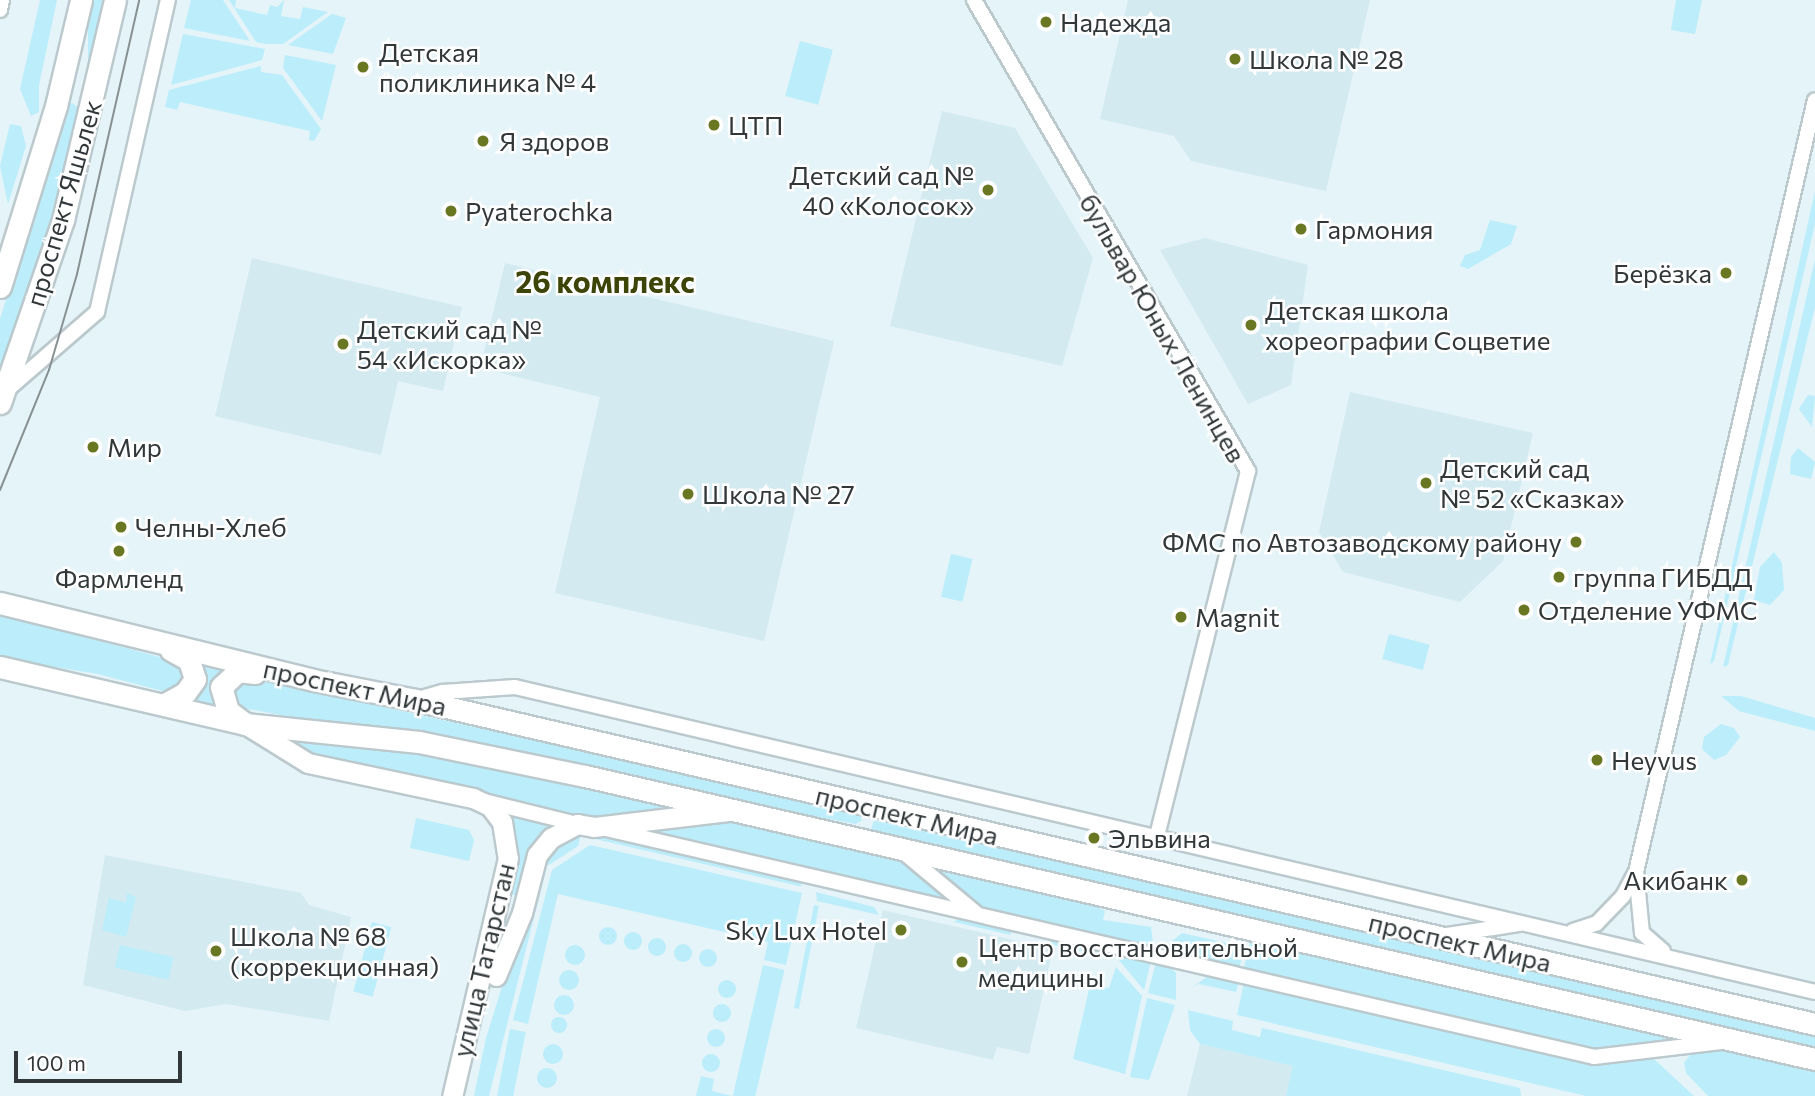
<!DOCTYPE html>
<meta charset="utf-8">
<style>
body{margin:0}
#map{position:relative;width:1815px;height:1096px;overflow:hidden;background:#e5f4f8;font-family:Commissioner,sans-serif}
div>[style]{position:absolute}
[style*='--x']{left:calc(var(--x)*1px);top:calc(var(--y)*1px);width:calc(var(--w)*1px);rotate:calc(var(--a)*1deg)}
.built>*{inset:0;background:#d3eaf1}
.green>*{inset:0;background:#bbedfb;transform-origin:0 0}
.round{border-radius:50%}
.roads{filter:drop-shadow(2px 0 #bbc9cd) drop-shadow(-2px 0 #bbc9cd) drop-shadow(0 2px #bbc9cd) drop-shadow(0 -2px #bbc9cd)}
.street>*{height:14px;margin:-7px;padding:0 7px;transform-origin:7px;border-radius:7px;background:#fff}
.secondary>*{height:19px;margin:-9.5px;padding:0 9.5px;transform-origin:9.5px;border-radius:9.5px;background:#fff}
.primary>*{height:21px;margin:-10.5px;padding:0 10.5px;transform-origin:10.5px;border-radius:10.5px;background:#fff}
.tram>*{height:2px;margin:-1px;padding:0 1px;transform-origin:1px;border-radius:1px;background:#879194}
.dots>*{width:19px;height:19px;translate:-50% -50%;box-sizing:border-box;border:4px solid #fefefe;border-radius:50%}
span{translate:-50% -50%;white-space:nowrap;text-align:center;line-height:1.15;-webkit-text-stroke:5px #fefefe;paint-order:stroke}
.poi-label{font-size:26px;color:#32383a}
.left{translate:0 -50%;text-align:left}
.right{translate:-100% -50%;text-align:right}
.street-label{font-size:26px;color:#32383a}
.quarter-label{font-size:30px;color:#3c4407;font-weight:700}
.scale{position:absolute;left:14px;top:1051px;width:168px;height:32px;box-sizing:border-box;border:4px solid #32383a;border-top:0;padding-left:9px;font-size:21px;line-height:24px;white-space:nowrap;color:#32383a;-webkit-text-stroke:5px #fefefe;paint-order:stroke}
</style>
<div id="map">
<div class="built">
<div style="clip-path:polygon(1128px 0,1370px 0,1326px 191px,1191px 161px,1174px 136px,1100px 119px)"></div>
<div style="clip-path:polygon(942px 111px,1015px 128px,1093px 258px,1062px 366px,890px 326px)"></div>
<div style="clip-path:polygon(1205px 238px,1308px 265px,1291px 385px,1248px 404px,1160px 250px)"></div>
<div style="clip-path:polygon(252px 258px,462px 307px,443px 391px,398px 381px,381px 455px,215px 416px)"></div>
<div style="clip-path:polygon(505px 263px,834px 341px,764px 641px,555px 593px,600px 397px,480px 368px)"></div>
<div style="clip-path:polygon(1350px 392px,1533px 433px,1503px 561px,1460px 602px,1343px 572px,1319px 532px)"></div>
<div style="clip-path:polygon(105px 855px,301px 893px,309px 905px,351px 917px,329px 1021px,226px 1004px,185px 1011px,83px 985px)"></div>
<div style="clip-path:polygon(883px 910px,1053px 949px,1029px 1054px,997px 1047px,993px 1060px,856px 1028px)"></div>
<div style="clip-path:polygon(1200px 1044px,1294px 1066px,1286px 1096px,1187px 1096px)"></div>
</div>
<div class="green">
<div style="clip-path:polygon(40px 0,57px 0,39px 85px,39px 112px,31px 116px,20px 89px)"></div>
<div style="left:88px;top:0;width:19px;height:94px"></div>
<div style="clip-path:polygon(191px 0,223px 0,250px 41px,184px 28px)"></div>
<div style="clip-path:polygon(229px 0,236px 0,235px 8px,267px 15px,270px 5px,277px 7px,284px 0,281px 16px,300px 19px,303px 7px,328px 12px,283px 44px,266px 44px,256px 42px)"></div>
<div style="clip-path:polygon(1676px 0,1702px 0,1695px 34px,1671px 30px)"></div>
<div style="clip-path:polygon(332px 14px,346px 18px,333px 54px,288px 45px)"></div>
<div style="clip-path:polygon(183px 34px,265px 49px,262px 60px,171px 85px)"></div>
<div style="left:800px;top:41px;width:34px;height:57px;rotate:15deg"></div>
<div style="clip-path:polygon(285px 55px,336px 65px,322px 121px,283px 68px)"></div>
<div style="clip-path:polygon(261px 66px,261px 72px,282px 75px,321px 129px,314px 141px,309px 140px,310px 131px,180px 102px,177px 110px,165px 107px,169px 90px)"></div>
<div style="clip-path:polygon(72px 103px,79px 108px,55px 214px,0 373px,0 319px,64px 108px)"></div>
<div style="clip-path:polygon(10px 124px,21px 126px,26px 146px,8px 204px,0 166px)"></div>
<div style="clip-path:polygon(1815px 191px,1815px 224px,1714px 661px,1710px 664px)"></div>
<div style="clip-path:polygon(1490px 220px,1517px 226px,1511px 244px,1468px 269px,1460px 266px,1465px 255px,1480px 250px)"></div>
<div style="clip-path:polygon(1815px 259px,1815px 307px,1728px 665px,1723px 667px)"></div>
<div style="clip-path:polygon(1808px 395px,1815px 396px,1812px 427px,1799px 409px)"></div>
<div style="clip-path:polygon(1798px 448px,1815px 462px,1811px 479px,1790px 474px,1791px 457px)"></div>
<div style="clip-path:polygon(1774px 552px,1782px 563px,1784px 590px,1770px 605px,1754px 600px,1760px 567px)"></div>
<div style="left:951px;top:554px;width:22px;height:44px;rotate:13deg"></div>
<div style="clip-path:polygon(0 614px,178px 662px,188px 680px,170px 693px,98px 674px,0 658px)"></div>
<div style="left:1389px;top:634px;width:42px;height:26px;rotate:15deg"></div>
<div style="clip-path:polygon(199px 659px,230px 667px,219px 709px,187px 703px,199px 693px)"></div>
<div style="clip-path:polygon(248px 677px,857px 812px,862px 820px,856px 824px,238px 707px,228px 693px)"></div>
<div style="clip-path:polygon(1721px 696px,1741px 696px,1815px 718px,1815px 731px,1739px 711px)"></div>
<div style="clip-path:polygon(1721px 724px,1734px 728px,1740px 737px,1726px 755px,1714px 760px,1702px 749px,1704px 737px)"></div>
<div style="clip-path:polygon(283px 741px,412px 748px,688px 809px,592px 821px,313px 755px)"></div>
<div style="clip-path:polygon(502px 809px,560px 823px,520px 896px,507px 894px,516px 849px,511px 826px)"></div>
<div style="clip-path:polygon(720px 817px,904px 859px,949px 898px,945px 902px,627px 829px)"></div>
<div style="clip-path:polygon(875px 817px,1815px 1034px,1815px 1046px,1752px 1037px,870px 833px)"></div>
<div style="clip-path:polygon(416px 818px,469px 830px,474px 840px,469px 861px,410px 848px)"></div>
<div style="clip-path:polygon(582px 830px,578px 846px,549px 865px,541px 863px,552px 846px)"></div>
<div style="left:587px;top:830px;width:221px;height:7px;rotate:13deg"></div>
<div style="clip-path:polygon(590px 845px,802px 893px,786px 965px,764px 960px,768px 942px,558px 894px,528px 1024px,513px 1020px,552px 870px)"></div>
<div style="clip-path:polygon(927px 865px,1085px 901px,1105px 911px,1103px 920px,1151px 927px,1154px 950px,981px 911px)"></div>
<div style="clip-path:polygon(539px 868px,546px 870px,489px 1096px,474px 1096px,486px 1038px)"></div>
<div style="clip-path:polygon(816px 892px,874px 907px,879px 915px,817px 901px)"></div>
<div style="clip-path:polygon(127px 893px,136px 897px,126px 937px,102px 930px,109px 898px,126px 903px)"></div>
<div style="left:814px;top:905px;width:5px;height:105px;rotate:11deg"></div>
<div style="clip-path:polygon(961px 917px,1010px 929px,1011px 935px,954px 922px)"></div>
<div style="left:372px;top:922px;width:20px;height:72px;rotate:15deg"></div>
<div class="round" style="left:599px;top:927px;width:18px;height:18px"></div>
<div class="round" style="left:624px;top:932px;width:18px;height:18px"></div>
<div style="clip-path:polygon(1182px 933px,1244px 947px,1239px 970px,1159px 952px)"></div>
<div style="clip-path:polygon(1052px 937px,1107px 951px,1107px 956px,1050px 944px)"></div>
<div class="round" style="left:648px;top:938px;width:18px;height:18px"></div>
<div style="clip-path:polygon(1251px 939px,1692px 1041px,1604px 1053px,1243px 971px)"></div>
<div class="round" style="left:674px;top:944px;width:18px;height:18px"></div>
<div class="round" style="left:565px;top:945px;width:20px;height:20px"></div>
<div style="left:120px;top:945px;width:55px;height:23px;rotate:13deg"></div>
<div class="round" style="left:699px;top:949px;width:18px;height:18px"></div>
<div style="clip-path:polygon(1123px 954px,1151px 961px,1144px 990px,1118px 959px)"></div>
<div style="clip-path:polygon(1156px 962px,1168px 965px,1176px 973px,1176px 1000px,1148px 993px)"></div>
<div style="left:763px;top:965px;width:22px;height:134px;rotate:13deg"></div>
<div style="clip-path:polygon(1116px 967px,1142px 996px,1125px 1074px,1073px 1059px,1090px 985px,1109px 988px)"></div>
<div class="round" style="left:559px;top:970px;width:20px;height:20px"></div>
<div style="clip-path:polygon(1208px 976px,1239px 981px,1236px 992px,1199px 984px,1193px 987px)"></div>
<div class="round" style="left:718px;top:980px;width:18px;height:18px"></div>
<div style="clip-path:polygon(1244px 982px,1605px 1062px,1654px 1059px,1694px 1096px,1586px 1096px,1237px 1015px)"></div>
<div class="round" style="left:554px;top:995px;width:20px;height:20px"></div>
<div style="clip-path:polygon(1147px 998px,1175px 1005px,1149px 1080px,1130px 1077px)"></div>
<div class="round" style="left:713px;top:1004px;width:18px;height:18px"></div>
<div style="clip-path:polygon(1188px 1010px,1233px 1021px,1232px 1030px,1260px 1037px,1262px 1028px,1520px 1088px,1521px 1096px,1286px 1096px,1293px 1066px,1200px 1044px,1190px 1030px)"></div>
<div class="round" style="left:551px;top:1017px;width:16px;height:16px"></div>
<div class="round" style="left:707px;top:1029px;width:18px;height:18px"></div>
<div style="left:510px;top:1029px;width:16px;height:69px;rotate:11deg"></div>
<div class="round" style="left:543px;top:1044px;width:20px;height:20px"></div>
<div style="clip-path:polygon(1717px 1048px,1815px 1070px,1815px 1096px,1708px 1096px,1686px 1073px,1684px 1063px,1693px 1051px)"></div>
<div class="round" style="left:702px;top:1054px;width:18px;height:18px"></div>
<div class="round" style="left:537px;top:1068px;width:20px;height:20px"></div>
<div style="clip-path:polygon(701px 1076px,714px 1079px,712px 1091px,732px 1096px,696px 1096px)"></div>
</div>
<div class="roads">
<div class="street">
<div style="--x:974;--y:0;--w:545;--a:59.81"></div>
<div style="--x:1248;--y:471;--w:380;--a:104"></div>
<div style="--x:0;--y:10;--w:10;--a:-79"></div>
<div style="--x:6;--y:391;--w:121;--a:-41"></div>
<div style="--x:97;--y:312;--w:320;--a:-77.2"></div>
<div style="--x:418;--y:699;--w:26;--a:-16"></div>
<div style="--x:443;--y:692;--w:72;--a:-4"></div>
<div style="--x:515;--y:687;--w:1335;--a:13.2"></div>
<div style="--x:484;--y:801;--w:96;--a:13.9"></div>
<div style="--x:606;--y:829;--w:1014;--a:12.99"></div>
<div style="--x:1594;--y:1057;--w:128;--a:-6.7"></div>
<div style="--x:903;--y:852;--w:95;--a:39.9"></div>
<div style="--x:1573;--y:931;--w:25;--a:-18"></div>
<div style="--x:1597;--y:923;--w:37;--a:-46"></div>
<div style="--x:1623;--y:896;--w:26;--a:-62"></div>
<div style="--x:1447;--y:935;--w:74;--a:-8.6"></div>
<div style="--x:1663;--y:951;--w:28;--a:-139"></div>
<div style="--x:1642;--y:933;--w:61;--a:-95.6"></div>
<div style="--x:1636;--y:872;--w:792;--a:-76.95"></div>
</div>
<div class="secondary">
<div style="--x:245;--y:724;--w:74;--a:31.8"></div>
<div style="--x:308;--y:763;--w:169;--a:12"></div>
<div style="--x:473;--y:798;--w:19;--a:25"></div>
<div style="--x:490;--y:806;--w:20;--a:53"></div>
<div style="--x:502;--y:822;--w:36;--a:81"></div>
<div style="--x:508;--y:858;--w:244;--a:103.2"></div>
<div style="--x:496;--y:976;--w:68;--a:-67.6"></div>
<div style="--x:522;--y:913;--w:60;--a:-75.5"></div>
<div style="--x:537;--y:855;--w:22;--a:-51"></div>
<div style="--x:551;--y:838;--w:30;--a:-28"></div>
<div style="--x:577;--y:824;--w:17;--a:10"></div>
<div style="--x:594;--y:827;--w:136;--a:-6.8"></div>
</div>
<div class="primary">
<div style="--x:0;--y:287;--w:189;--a:-72.8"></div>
<div style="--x:56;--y:106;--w:109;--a:-76.7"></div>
<div style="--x:0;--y:403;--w:194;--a:-71"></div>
<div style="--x:63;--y:220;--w:226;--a:-76.7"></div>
<div style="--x:0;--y:603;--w:322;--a:13.8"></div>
<div style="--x:313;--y:680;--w:105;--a:11"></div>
<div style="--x:416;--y:700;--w:1436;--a:13.04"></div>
<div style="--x:0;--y:667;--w:252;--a:13.1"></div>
<div style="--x:245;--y:724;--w:175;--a:5.9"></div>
<div style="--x:419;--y:742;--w:169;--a:11.6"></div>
<div style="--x:585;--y:776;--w:1262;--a:12.96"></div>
<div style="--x:165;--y:704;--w:23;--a:-29"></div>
<div style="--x:185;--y:693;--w:17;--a:-54"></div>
<div style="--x:195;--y:679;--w:20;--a:-108"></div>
<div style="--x:189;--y:660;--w:21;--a:-151"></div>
<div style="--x:244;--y:723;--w:20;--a:-143"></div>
<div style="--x:228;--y:711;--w:25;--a:-106"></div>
<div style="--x:221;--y:687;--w:23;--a:-43"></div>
<div style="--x:238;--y:671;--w:17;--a:7"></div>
</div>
</div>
<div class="tram">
<div style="--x:0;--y:490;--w:130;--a:-67.8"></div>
<div style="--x:49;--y:370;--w:100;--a:-73.7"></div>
<div style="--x:77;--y:274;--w:281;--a:-77.2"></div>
</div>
<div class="dots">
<div style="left:1046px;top:22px;background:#6a7722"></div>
<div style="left:1235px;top:59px;background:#6a7722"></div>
<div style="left:363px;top:67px;background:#6a7722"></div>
<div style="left:714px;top:125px;background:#6a7722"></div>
<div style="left:483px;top:141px;background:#6a7722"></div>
<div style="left:988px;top:190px;background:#6a7722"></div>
<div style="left:451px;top:211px;background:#6a7722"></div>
<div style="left:1301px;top:229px;background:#6a7722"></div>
<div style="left:1726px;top:273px;background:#6a7722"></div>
<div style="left:1251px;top:325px;background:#6a7722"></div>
<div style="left:343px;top:344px;background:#6a7722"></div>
<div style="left:93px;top:447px;background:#6a7722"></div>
<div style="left:1426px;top:483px;background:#6a7722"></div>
<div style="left:688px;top:494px;background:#6a7722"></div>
<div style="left:121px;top:527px;background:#6a7722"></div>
<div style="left:1576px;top:542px;background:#6a7722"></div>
<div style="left:119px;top:551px;background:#6a7722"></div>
<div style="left:1559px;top:577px;background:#6a7722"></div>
<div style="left:1524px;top:610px;background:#6a7722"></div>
<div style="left:1181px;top:617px;background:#6a7722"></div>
<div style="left:1597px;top:760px;background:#6a7722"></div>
<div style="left:1094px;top:838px;background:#6a7722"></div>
<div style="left:1742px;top:880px;background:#6a7722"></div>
<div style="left:901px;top:930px;background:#6a7722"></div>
<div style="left:216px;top:951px;background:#6a7722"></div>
<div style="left:962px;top:962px;background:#6a7722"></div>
</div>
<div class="poi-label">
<span class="left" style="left:1060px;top:22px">Надежда</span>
<span class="left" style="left:379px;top:67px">Детская<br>поликлиника № 4</span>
<span class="left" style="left:1249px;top:59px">Школа № 28</span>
<span class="left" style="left:728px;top:125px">ЦТП</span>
<span class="left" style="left:499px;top:141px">Я здоров</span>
<span class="right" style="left:974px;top:190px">Детский сад №<br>40 «Колосок»</span>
<span class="left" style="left:465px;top:211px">Pyaterochka</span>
<span class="left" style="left:1315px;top:229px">Гармония</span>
<span class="right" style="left:1712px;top:273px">Берёзка</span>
<span class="left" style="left:1265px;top:325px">Детская школа<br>хореографии Соцветие</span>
<span class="left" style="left:357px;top:344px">Детский сад №<br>54 «Искорка»</span>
<span class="left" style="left:107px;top:447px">Мир</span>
<span class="left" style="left:1440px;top:483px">Детский сад<br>№ 52 «Сказка»</span>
<span class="left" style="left:702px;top:494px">Школа № 27</span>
<span class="left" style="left:135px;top:527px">Челны-Хлеб</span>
<span class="right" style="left:1562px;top:542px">ФМС по Автозаводскому району</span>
<span class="left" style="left:1573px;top:577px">группа ГИБДД</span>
<span style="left:119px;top:578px">Фармленд</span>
<span class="left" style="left:1538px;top:610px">Отделение УФМС</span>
<span class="left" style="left:1195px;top:617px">Magnit</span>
<span class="left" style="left:1611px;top:760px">Heyvus</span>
<span class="left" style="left:1108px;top:838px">Эльвина</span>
<span class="right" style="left:1728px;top:880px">Акибанк</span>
<span class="right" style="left:887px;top:930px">Sky Lux Hotel</span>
<span class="left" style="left:230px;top:951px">Школа № 68<br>(коррекционная)</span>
<span class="left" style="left:978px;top:962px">Центр восстановительной<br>медицины</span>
</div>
<div class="street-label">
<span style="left:63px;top:203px;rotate:-74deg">проспект Яшьлек</span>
<span style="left:1163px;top:328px;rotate:60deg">бульвар Юных Ленинцев</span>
<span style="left:355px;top:687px;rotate:12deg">проспект Мира</span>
<span style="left:907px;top:815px;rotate:13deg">проспект Мира</span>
<span style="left:1460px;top:942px;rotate:13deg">проспект Мира</span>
<span style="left:483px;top:960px;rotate:-77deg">улица Татарстан</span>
</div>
<div class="quarter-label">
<span style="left:605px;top:281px">26 комплекс</span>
</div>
<div class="scale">100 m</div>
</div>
